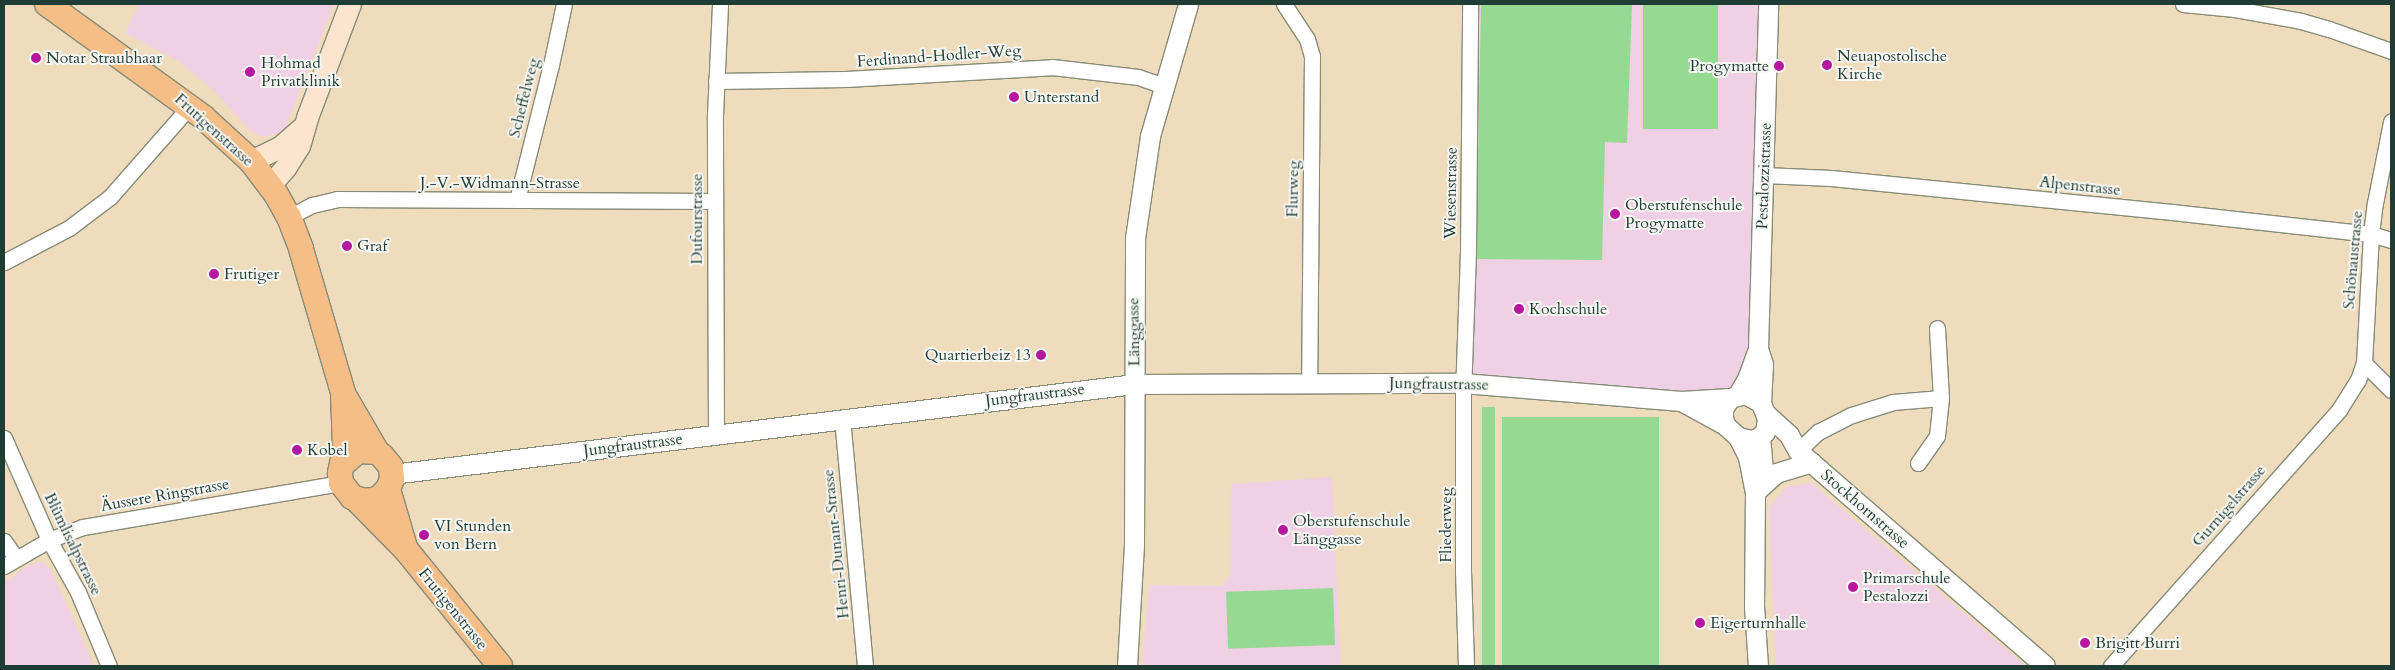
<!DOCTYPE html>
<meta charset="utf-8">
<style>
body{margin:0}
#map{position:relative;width:2395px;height:670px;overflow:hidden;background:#efdcbc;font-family:Cardo,serif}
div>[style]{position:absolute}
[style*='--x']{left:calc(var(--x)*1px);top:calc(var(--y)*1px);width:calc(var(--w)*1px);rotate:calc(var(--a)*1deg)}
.built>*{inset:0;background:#f0d0e4}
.green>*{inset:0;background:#95d992;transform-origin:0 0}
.roads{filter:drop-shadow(1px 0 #878c78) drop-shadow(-1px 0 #878c78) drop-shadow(0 1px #878c78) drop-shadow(0 -1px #878c78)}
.minor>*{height:15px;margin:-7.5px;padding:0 7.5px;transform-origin:7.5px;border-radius:7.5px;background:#fff}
.tertiary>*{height:19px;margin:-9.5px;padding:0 9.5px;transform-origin:9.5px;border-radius:9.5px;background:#fff}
.secondary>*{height:21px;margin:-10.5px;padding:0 10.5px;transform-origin:10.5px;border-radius:10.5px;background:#fbe5cf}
.primary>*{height:24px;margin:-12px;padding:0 12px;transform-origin:12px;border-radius:12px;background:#f6be87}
.dots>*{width:14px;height:14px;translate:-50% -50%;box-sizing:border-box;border:2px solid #f6f6f2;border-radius:50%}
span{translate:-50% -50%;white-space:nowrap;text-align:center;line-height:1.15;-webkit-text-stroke:4px #f6f6f2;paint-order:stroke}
.street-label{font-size:16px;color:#1f3d34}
.poi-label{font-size:16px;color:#1f3d34}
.left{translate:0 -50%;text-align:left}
.right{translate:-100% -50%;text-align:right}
.frame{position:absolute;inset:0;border:5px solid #1f3d34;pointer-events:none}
</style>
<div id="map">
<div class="built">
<div style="clip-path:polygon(139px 4px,334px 4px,286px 126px,279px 133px,262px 137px,250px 130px,213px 90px,180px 62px,125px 33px)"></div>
<div style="clip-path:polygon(1470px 4px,1768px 4px,1758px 349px,1737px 396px,1463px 383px)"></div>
<div style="clip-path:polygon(1332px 477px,1341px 666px,1142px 666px,1149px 585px,1222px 586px,1230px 576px,1231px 484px)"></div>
<div style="clip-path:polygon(1811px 483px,2026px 666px,1776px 666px,1769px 508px,1786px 487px)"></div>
<div style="clip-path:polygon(43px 562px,51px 570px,94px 666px,4px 666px,4px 583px,31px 564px)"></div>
</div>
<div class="green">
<div style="clip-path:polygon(1481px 4px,1632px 4px,1627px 143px,1605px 142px,1602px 260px,1476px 259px)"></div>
<div style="left:1643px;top:4px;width:75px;height:125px"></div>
<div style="left:1482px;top:407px;width:13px;height:259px"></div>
<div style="left:1659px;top:417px;width:249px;height:157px;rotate:90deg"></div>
<div style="left:1333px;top:588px;width:57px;height:107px;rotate:88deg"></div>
</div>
<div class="roads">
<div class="minor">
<div style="--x:1284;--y:4;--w:42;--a:56.7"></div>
<div style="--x:1307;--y:39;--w:18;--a:74"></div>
<div style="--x:1312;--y:56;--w:326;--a:90.5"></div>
<div style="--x:2183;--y:4;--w:52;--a:5.5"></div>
<div style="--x:2235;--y:9;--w:67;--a:10.3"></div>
<div style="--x:2301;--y:21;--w:29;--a:16"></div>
<div style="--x:2329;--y:29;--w:66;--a:19.5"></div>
<div style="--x:716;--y:81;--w:130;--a:-0.9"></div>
<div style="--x:846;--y:79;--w:206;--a:-3.3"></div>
<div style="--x:1052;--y:67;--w:87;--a:6.6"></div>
<div style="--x:1138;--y:77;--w:28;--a:19"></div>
<div style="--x:1764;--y:175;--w:67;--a:2.6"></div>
<div style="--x:1831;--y:178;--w:343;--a:5.7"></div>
<div style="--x:2172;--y:212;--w:200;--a:6.3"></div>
<div style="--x:2371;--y:234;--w:21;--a:17"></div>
<div style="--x:517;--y:200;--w:139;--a:-75.9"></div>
<div style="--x:551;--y:65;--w:62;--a:-78"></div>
<div style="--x:289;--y:217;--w:26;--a:-28"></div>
<div style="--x:312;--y:205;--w:26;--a:-13"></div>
<div style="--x:337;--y:199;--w:377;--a:0.3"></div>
<div style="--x:4;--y:262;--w:73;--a:-27.6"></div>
<div style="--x:69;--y:228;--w:51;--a:-37.1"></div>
<div style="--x:110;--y:197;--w:121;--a:-48.7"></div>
<div style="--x:2364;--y:363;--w:38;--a:45"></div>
<div style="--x:842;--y:418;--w:249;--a:84.7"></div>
<div style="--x:716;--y:435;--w:320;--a:-90.2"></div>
<div style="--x:715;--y:115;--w:111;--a:-87.4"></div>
<div style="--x:4;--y:438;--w:111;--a:66.2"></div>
<div style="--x:49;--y:540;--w:60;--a:60.9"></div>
<div style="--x:78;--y:592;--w:80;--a:67.3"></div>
<div style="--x:1798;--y:451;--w:28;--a:-44"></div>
<div style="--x:1818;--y:432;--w:38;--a:-27"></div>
<div style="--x:1852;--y:415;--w:43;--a:-17.6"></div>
<div style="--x:1893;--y:402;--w:48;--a:-4.8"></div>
<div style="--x:1918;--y:463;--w:33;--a:-55"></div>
<div style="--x:1937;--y:436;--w:38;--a:-84"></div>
<div style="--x:1941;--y:398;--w:70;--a:-93.3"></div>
<div style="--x:4;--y:541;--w:21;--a:55"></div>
<div style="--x:4;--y:566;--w:52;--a:-30"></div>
<div style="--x:49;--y:540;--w:36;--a:-21"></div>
<div style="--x:83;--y:527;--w:262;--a:-9.7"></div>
<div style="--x:1466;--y:666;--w:94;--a:-91.8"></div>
<div style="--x:1463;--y:572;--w:177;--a:-90"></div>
<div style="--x:1463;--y:395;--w:143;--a:-88"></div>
<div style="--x:1468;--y:252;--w:248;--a:-89.5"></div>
<div style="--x:2111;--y:666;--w:343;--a:-48.3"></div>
<div style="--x:2339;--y:410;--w:36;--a:-58"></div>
<div style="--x:2358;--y:380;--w:18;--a:-71"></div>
<div style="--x:2364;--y:363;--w:129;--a:-86.9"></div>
<div style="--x:2371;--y:234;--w:31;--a:-83"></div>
<div style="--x:2375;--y:203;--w:83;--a:-78.8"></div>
</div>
<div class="tertiary">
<div style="--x:1745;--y:394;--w:18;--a:29"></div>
<div style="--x:1761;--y:403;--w:17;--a:69"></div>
<div style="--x:1767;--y:419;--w:13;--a:99"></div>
<div style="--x:1765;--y:432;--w:9;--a:139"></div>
<div style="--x:1758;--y:438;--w:7;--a:164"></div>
<div style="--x:1751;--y:440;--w:13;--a:-167"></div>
<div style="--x:1738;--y:437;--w:18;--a:-137"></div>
<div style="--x:1725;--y:425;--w:8;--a:-104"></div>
<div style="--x:1723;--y:417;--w:8;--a:-90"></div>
<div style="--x:1723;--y:409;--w:13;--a:-58"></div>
<div style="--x:1730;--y:398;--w:16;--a:-15"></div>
<div style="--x:1737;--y:396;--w:20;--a:-60"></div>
<div style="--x:1747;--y:379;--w:32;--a:-70"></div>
<div style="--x:1681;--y:401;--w:50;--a:28.6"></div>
<div style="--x:1761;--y:403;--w:39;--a:-87"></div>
<div style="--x:1763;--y:364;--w:16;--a:-108"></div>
<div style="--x:1758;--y:349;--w:345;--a:-88.3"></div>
<div style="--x:1766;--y:414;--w:31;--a:42"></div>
<div style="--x:1789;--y:435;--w:18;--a:61"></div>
<div style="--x:1798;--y:451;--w:327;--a:41"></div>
<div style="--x:1738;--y:437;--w:22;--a:63"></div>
<div style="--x:1748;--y:457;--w:36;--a:79"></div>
<div style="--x:1755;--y:492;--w:114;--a:90.5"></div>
<div style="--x:1754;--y:606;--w:60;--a:86.2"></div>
<div style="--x:392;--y:474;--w:748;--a:-6.91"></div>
<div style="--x:1135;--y:384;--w:328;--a:-0.2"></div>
<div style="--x:1463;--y:383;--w:219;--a:4.7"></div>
<div style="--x:1681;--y:401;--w:49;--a:-3.5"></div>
<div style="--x:1756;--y:491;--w:22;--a:-72"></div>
<div style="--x:1763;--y:470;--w:34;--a:-95"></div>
<div style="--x:1755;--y:492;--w:28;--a:-42"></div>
<div style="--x:1776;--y:473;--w:37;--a:-17"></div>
<div style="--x:1127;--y:666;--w:122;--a:-86.7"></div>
<div style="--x:1134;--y:544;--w:306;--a:-89.8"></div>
<div style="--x:1135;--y:238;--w:103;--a:-81.6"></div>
<div style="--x:1150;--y:136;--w:137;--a:-73.9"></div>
</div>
<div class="secondary">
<div style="--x:251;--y:161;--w:32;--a:-26"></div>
<div style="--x:280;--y:147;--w:32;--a:-41"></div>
<div style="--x:270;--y:185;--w:23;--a:-49"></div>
<div style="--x:285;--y:168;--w:26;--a:-58"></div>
<div style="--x:299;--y:146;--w:32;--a:-74"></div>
<div style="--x:308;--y:115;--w:119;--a:-69.3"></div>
</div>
<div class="primary">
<div style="--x:47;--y:4;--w:193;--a:35.9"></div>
<div style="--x:203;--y:117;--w:65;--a:42.5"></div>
<div style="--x:251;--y:161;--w:41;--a:52.9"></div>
<div style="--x:276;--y:194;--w:26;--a:61"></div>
<div style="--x:289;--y:217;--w:34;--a:69"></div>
<div style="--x:301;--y:249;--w:150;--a:73.7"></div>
<div style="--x:343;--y:393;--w:56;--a:88"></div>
<div style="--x:345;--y:449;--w:25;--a:102"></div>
<div style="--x:340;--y:473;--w:10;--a:84"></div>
<div style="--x:341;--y:483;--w:18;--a:52"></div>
<div style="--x:352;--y:497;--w:13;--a:18"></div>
<div style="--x:364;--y:501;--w:14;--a:-8"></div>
<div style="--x:378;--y:499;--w:14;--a:-45"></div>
<div style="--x:388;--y:489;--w:11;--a:-68"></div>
<div style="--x:392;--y:479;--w:12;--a:-95"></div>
<div style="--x:391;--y:467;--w:14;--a:-129"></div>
<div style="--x:382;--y:456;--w:6;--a:-141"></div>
<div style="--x:377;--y:452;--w:19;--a:-177"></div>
<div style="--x:358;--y:451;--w:18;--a:139"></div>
<div style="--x:345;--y:397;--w:64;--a:59.8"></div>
<div style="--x:388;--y:489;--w:60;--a:73.7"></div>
<div style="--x:357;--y:500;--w:71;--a:45.6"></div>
<div style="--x:407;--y:551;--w:148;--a:51"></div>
</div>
</div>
<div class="dots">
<div style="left:36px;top:58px;background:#b5179e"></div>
<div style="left:1827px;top:65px;background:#b5179e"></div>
<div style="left:1779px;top:66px;background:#b5179e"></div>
<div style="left:250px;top:72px;background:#b5179e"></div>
<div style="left:1014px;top:97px;background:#b5179e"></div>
<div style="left:1615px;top:214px;background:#b5179e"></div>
<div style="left:347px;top:246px;background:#b5179e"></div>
<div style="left:214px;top:274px;background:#b5179e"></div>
<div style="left:1519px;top:309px;background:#b5179e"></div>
<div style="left:1041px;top:355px;background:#b5179e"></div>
<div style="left:297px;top:450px;background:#b5179e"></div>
<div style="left:1283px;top:530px;background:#b5179e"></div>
<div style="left:424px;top:535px;background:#b5179e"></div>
<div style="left:1853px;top:587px;background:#b5179e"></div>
<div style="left:1700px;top:623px;background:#b5179e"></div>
<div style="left:2085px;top:643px;background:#b5179e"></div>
</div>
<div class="street-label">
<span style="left:939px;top:56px;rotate:-4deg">Ferdinand-Hodler-Weg</span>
<span style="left:524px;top:98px;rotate:-76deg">Scheffelweg</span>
<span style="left:214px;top:130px;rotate:42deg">Frutigenstrasse</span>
<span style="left:1764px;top:176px;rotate:-88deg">Pestalozzistrasse</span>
<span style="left:500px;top:183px">J.-V.-Widmann-Strasse</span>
<span style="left:2080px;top:186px;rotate:6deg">Alpenstrasse</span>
<span style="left:1293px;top:189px;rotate:-89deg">Flurweg</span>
<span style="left:1451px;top:193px;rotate:-89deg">Wiesenstrasse</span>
<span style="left:697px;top:219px;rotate:-90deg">Dufourstrasse</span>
<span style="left:2353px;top:260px;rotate:-85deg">Schönaustrasse</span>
<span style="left:1134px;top:332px;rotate:-91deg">Länggasse</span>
<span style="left:1439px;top:384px;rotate:1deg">Jungfraustrasse</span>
<span style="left:1035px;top:395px;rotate:-7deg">Jungfraustrasse</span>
<span style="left:633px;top:445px;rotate:-7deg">Jungfraustrasse</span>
<span style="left:165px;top:495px;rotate:-10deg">Äussere Ringstrasse</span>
<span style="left:2229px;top:506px;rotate:-49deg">Gurnigelstrasse</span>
<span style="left:1865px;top:509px;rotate:41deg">Stockhornstrasse</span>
<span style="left:1446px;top:525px;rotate:-90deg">Fliederweg</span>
<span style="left:73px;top:544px;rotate:64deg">Blümlisalpstrasse</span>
<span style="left:836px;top:544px;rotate:-96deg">Henri-Dunant-Strasse</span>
<span style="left:453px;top:609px;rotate:51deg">Frutigenstrasse</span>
</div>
<div class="poi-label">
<span class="left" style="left:1837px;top:65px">Neuapostolische<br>Kirche</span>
<span class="left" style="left:46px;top:58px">Notar Straubhaar</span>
<span class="left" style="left:261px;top:72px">Hohmad<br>Privatklinik</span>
<span class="right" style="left:1769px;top:66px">Progymatte</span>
<span class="left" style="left:1024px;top:97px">Unterstand</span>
<span class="left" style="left:1625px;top:214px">Oberstufenschule<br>Progymatte</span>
<span class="left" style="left:357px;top:246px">Graf</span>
<span class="left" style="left:224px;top:274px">Frutiger</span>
<span class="left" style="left:1529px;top:309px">Kochschule</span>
<span class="right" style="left:1031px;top:355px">Quartierbeiz 13</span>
<span class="left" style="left:307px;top:450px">Kobel</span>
<span class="left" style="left:1293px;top:530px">Oberstufenschule<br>Länggasse</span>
<span class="left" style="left:434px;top:535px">VI Stunden<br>von Bern</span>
<span class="left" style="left:1863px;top:587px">Primarschule<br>Pestalozzi</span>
<span class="left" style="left:1710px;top:623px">Eigerturnhalle</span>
<span class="left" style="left:2095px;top:643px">Brigitt Burri</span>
</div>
<div class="frame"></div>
</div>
